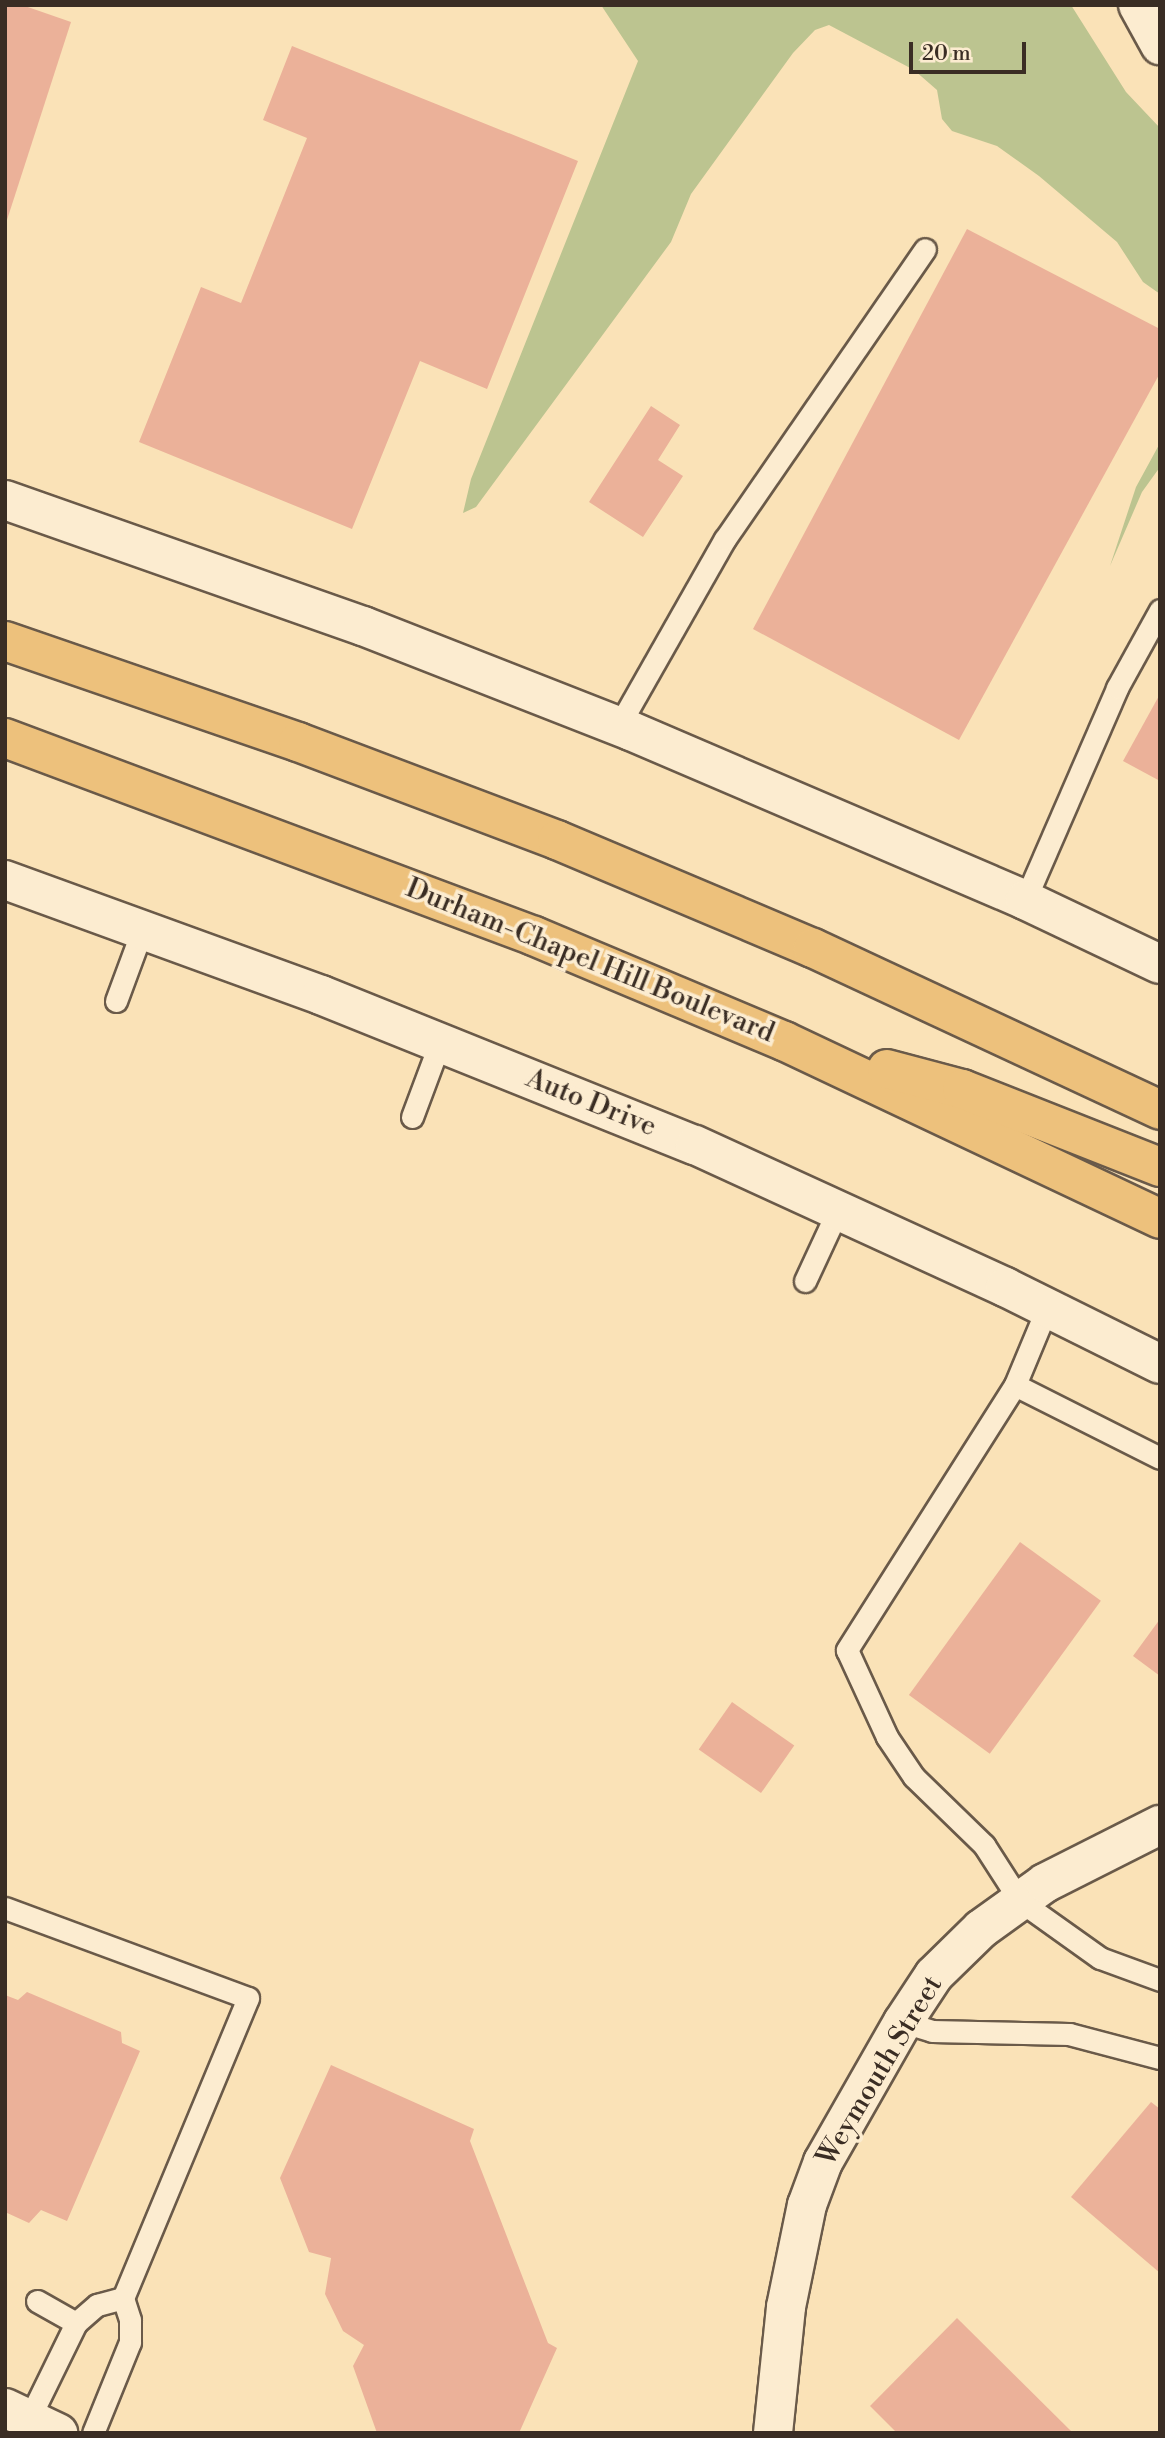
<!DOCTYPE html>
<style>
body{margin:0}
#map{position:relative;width:1165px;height:2438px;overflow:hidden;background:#fae2b7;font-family:"Libre Bodoni",serif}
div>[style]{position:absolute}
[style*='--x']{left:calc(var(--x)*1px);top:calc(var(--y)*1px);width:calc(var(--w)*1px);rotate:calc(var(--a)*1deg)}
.green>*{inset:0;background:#bcc490}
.building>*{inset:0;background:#ebb199;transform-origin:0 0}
.roads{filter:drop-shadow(2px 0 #6a5a49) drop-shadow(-2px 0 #6a5a49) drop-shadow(0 2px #6a5a49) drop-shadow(0 -2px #6a5a49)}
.lane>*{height:21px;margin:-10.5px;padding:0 10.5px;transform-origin:10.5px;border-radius:10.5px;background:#fcecd0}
.street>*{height:38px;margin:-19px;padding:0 19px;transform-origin:19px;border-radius:19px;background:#fcecd0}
.primary>*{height:38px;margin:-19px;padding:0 19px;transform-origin:19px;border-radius:19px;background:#edc17c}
span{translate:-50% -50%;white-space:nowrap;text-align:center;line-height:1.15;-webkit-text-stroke:7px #fcecd0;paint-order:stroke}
.street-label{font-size:28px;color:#3a2d24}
.frame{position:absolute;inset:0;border:7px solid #3a2d24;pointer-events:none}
.scale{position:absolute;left:909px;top:42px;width:117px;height:32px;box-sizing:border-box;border:4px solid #3a2d24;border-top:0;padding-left:9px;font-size:21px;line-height:24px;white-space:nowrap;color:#3a2d24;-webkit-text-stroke:5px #fcecd0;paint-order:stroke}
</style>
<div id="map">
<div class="green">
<div style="clip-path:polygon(601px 5px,1071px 5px,1126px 92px,1160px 128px,1160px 294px,1143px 282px,1117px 242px,1039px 176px,997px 146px,952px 131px,942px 119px,937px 90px,914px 70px,829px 25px,815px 30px,793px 53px,691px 194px,671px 242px,476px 507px,463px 513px,471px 479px,638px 61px)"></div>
<div style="clip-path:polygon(1160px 443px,1160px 467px,1142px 492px,1110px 566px,1136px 487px)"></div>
</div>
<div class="building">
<div style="clip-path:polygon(5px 5px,22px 5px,71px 22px,6px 223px)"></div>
<div style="clip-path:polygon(292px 46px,578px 161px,487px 389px,420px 361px,352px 529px,139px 442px,201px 287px,241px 303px,307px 138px,263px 120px)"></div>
<div style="clip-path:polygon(967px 229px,1160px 329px,1160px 373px,959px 740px,753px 629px)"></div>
<div style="clip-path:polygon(651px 406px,680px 425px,658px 460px,683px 476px,643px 537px,589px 502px)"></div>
<div style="clip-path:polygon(1160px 694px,1160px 781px,1123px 761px)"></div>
<div style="left:1020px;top:1542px;width:100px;height:189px;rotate:36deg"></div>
<div style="clip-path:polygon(1160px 1619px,1160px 1676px,1133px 1656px)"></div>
<div style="left:732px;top:1702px;width:76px;height:58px;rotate:35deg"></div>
<div style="clip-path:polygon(27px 1992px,121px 2032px,122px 2043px,140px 2051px,67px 2221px,41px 2210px,29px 2223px,5px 2212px,5px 1995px,18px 2000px)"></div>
<div style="clip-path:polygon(331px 2065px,474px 2129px,470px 2141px,548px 2343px,557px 2348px,519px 2433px,377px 2433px,353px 2366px,364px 2345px,343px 2331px,325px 2294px,331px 2258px,309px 2252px,280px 2178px)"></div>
<div style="clip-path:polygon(1151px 2102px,1160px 2109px,1160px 2273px,1071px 2197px)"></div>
<div style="clip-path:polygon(957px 2318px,1073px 2433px,897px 2433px,870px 2406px)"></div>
</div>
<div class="roads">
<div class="lane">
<div style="--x:618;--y:727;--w:216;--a:-60.4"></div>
<div style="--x:725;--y:539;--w:352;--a:-55.4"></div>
<div style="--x:1025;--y:900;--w:231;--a:-66.5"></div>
<div style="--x:1117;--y:688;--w:89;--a:-61.1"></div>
<div style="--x:116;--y:1001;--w:78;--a:-69.7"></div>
<div style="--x:412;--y:1117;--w:80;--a:-69.5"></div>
<div style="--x:805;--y:1281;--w:78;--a:-65.1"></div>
<div style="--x:1047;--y:1308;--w:83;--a:112.6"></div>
<div style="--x:1015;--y:1385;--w:162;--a:26.7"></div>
<div style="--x:1015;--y:1385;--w:314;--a:122.4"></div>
<div style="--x:847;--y:1650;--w:96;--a:65.3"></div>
<div style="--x:887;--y:1737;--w:48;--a:56"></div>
<div style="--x:914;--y:1777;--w:98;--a:44.2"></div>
<div style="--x:984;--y:1845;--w:67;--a:57.3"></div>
<div style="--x:1020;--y:1901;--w:98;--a:35.5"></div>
<div style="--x:1100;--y:1958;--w:64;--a:20.1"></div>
<div style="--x:5;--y:1908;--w:259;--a:20.3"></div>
<div style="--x:248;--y:1998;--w:325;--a:112.6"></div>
<div style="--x:123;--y:2298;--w:23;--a:72"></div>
<div style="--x:130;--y:2320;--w:22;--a:90"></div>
<div style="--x:130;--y:2342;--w:98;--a:112.1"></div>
<div style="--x:903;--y:2022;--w:30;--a:17"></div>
<div style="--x:932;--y:2031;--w:137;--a:1.3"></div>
<div style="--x:1069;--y:2034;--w:94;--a:14.8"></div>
<div style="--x:37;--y:2301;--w:45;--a:29.4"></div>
<div style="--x:29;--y:2419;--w:107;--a:-63.9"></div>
<div style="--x:76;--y:2323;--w:28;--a:-41"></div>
<div style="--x:97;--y:2305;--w:27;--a:-15"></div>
</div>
<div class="street">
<div style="--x:1138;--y:5;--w:46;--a:61.2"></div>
<div style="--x:5;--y:500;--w:380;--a:19.4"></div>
<div style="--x:363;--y:626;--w:288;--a:21.4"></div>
<div style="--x:631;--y:731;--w:429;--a:23.2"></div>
<div style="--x:1025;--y:900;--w:149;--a:25.4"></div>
<div style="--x:5;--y:880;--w:336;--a:20"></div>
<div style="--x:321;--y:995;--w:403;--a:21.9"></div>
<div style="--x:695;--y:1145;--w:341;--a:24.6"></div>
<div style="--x:1005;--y:1287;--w:173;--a:26.4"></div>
<div style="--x:5;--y:2408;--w:59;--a:25.3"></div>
<div style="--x:773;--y:2433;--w:127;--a:-84.1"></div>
<div style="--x:786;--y:2307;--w:104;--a:-78.4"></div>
<div style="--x:807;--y:2205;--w:46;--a:-69.6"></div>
<div style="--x:823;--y:2162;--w:161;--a:-60.3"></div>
<div style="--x:903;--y:2022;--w:56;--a:-56.6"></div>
<div style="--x:934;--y:1975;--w:66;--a:-44.4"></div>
<div style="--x:981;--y:1929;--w:79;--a:-35.7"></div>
<div style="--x:1045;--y:1883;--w:129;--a:-26.8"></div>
</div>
<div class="primary">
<div style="--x:5;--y:641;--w:310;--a:19"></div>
<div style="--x:298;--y:742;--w:277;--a:20.7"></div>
<div style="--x:557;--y:840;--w:278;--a:22.9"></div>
<div style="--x:813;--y:948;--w:383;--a:25"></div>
<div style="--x:5;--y:738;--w:565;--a:20.52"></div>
<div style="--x:534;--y:936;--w:271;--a:22.8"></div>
<div style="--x:784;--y:1041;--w:416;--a:25.3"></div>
<div style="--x:887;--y:1069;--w:78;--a:14.9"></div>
<div style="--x:962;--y:1089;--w:213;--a:21.5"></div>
</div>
</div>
<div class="street-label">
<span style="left:590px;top:961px;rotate:22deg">Durham-Chapel Hill Boulevard</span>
<span style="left:591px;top:1103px;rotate:22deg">Auto Drive</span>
<span style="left:880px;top:2071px;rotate:-59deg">Weymouth Street</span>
</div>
<div class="frame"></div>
<div class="scale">20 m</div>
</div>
